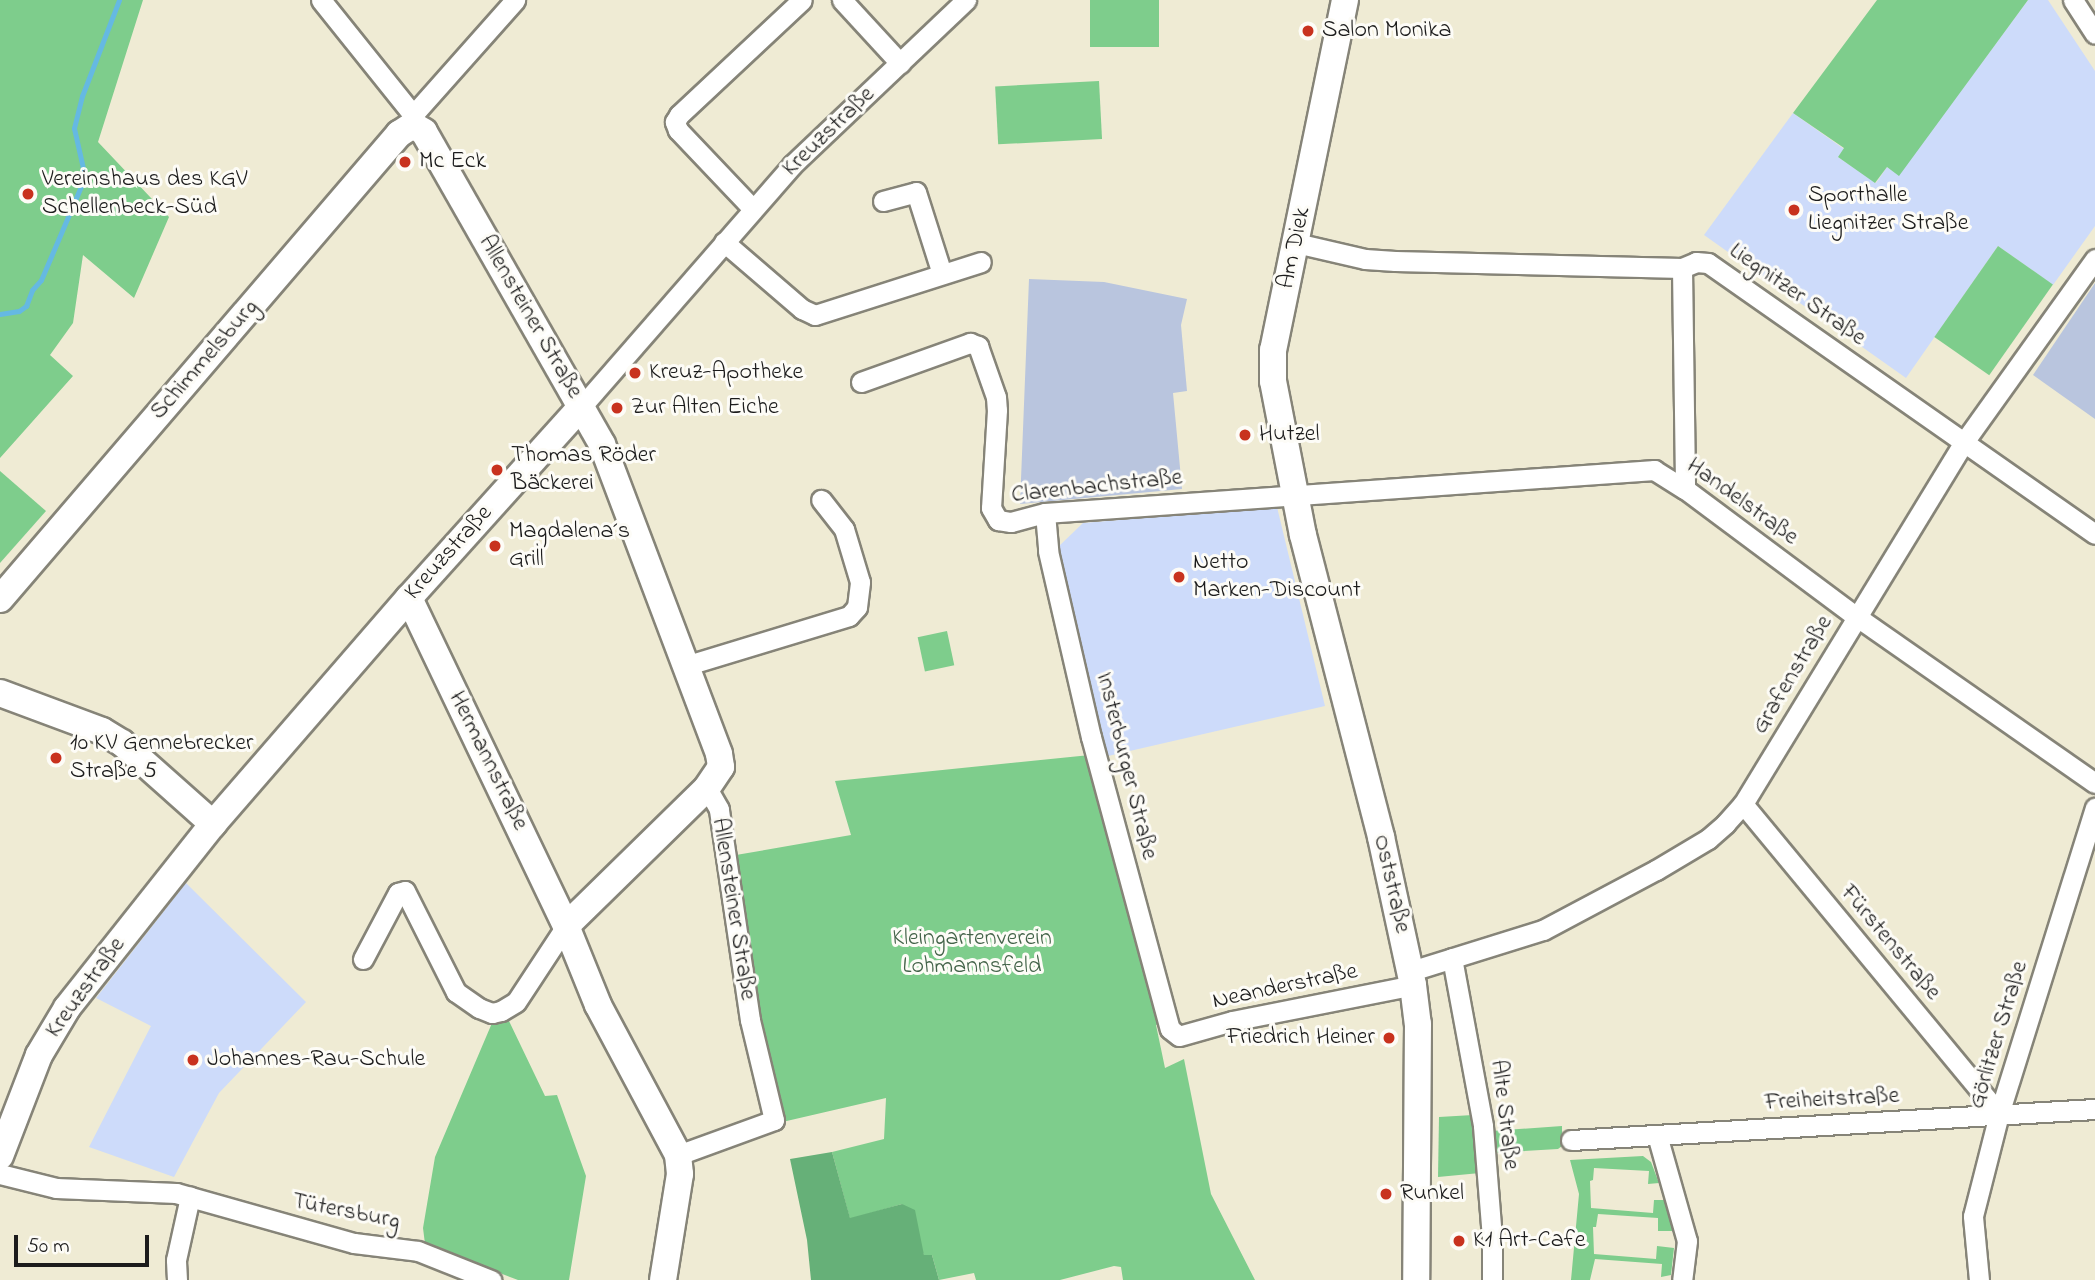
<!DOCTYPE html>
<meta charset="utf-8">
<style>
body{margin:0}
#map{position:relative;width:2095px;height:1280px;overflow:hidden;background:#efebd4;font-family:"Indie Flower",sans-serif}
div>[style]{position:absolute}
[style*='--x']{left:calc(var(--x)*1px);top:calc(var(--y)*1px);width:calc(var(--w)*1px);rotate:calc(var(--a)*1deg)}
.built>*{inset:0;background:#cddbfa}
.industrial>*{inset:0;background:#b9c5de}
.green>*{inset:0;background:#7ecd8c;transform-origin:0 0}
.forest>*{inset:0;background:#66b078}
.stream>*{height:5px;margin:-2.5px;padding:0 2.5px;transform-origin:2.5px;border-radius:2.5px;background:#65b9e2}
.roads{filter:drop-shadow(2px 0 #868478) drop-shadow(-2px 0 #868478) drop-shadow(0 2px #868478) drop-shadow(0 -2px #868478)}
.street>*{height:19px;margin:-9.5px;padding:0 9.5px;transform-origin:9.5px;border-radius:9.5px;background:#fff}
.secondary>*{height:26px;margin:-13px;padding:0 13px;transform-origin:13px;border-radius:13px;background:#fff}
.dots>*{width:19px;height:19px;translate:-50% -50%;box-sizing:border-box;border:4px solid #fdfcf7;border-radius:50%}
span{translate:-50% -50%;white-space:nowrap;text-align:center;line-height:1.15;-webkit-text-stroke:6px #fdfcf7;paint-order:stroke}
.poi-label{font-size:24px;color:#1c1c1c}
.left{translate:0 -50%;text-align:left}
.right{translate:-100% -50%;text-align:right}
.street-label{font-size:24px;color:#1c1c1c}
.park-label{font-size:24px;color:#436349}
.scale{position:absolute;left:14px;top:1235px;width:135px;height:32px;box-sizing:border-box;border:4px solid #1c1c1c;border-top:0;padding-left:9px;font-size:21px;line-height:24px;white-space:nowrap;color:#1c1c1c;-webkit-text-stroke:5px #fdfcf7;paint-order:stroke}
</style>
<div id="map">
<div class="built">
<div style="clip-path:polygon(2028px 0,2048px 0,2095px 71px,2095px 226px,2053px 285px,1998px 246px,1906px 378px,1704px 235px,1793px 113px,1844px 149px,1838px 157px,1876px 183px,1887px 167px,1899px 175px)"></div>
<div style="clip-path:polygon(1277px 507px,1325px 706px,1108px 756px,1057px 548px,1083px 523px)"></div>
<div style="clip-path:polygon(186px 883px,306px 1002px,219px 1093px,174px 1177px,89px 1147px,151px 1026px,96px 998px)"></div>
</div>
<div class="industrial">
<div style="clip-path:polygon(1029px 279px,1104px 282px,1187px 299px,1181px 325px,1187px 391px,1173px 393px,1182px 489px,1020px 504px)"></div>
<div style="clip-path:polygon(2095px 283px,2095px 419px,2033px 375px)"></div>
</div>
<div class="green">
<div style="clip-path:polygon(0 0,143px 0,98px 142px,169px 217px,134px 298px,83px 255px,73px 323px,50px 355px,73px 376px,0 458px)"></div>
<div style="left:1090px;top:0;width:69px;height:47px"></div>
<div style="clip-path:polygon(1877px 0,2028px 0,1899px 176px,1887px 167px,1875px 183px,1838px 157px,1844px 148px,1793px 113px)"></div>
<div style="left:1099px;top:81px;width:58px;height:104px;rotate:87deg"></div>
<div style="left:1998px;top:246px;width:67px;height:111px;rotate:35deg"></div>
<div style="clip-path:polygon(0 471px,46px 511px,0 563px)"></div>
<div style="left:947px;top:631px;width:35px;height:30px;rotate:78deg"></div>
<div style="clip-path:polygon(1090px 755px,1163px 1023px,1156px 1025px,1165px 1068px,1184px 1059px,1211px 1194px,1255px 1280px,1123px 1280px,1121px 1267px,1114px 1266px,1060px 1280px,976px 1280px,974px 1273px,939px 1280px,932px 1255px,924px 1255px,902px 1204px,850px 1219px,832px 1152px,884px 1139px,886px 1098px,778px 1123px,736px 855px,851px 835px,835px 781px)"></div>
<div style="clip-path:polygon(509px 1021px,545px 1096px,557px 1095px,586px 1176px,569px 1280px,518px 1280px,425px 1244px,423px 1228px,435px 1157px,492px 1023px)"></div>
<div style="clip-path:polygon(1473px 1115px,1480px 1173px,1438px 1177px,1439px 1117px)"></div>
<div style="clip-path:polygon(1562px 1126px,1562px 1146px,1558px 1149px,1493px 1153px,1491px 1131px)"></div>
<div style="clip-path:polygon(1643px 1156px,1651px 1162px,1659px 1183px,1648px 1184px,1649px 1171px,1594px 1168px,1593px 1180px,1590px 1181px,1591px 1208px,1653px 1213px,1654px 1200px,1665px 1200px,1673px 1231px,1658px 1231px,1658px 1218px,1598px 1214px,1596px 1227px,1593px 1227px,1594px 1254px,1656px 1259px,1657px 1246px,1674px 1248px,1671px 1275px,1661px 1277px,1662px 1264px,1595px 1259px,1590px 1280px,1571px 1280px,1579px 1194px,1570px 1160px)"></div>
</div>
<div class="forest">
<div style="clip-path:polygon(832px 1152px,850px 1218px,902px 1204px,915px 1210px,924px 1255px,932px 1255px,939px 1280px,811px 1280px,807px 1240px,790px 1159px)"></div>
</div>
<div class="stream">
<div style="--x:0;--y:314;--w:19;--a:-9"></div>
<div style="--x:19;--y:311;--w:9;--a:-36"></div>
<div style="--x:26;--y:306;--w:17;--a:-69"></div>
<div style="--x:32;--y:290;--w:13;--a:-48"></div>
<div style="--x:41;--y:280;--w:112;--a:-66.9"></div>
<div style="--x:85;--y:177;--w:50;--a:-102.7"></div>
<div style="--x:74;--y:128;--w:33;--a:-76"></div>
<div style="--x:82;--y:96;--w:103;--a:-68.9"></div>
</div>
<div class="roads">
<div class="street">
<div style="--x:321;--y:0;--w:147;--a:51.3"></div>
<div style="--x:413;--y:115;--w:10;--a:90"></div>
<div style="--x:842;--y:0;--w:86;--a:47.4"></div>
<div style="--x:2073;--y:0;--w:40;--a:57.1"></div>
<div style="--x:413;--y:115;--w:154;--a:-48.4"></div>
<div style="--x:883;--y:201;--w:34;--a:-15"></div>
<div style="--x:916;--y:192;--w:86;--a:72.4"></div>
<div style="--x:753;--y:209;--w:109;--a:-133.5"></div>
<div style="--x:678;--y:130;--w:9;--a:-111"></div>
<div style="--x:675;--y:122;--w:8;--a:-60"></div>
<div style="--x:679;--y:115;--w:168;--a:-43.1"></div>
<div style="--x:724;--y:242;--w:103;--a:40.7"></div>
<div style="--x:802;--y:309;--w:14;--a:25"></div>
<div style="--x:815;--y:315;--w:174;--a:-17.7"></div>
<div style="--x:1296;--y:243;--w:71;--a:13.1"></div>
<div style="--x:1365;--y:259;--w:30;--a:4"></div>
<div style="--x:1395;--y:261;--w:287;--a:1.4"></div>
<div style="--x:1682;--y:268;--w:15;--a:-23"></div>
<div style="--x:1696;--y:262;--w:12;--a:5"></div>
<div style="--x:1708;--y:263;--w:472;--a:35"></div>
<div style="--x:1682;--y:268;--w:221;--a:89.2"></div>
<div style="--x:861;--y:382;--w:116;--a:-19.7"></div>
<div style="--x:970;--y:343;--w:9;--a:21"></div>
<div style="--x:978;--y:346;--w:54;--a:70.6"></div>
<div style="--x:996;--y:397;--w:13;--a:86"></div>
<div style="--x:997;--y:410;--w:98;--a:93.5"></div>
<div style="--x:991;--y:508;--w:14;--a:60"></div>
<div style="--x:998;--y:520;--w:13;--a:9"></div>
<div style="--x:1011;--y:522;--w:35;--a:-15"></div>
<div style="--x:1045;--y:513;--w:611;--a:-4.04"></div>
<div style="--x:1654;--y:470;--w:36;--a:32"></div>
<div style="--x:1685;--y:489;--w:214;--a:36.7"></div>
<div style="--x:1857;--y:617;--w:290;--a:34.9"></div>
<div style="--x:582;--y:406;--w:320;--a:-48.9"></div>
<div style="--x:792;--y:165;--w:240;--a:-43.5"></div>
<div style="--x:1045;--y:513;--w:38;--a:85"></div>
<div style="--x:1048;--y:551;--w:191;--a:77"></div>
<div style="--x:1091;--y:737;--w:302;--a:74.9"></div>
<div style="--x:1170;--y:1029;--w:11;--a:38"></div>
<div style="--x:1179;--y:1036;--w:55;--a:-15.8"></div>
<div style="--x:1232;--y:1021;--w:185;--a:-11.2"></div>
<div style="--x:688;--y:665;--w:168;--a:-16.9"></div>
<div style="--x:849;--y:616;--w:12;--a:-48"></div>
<div style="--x:857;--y:607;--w:25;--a:-83"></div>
<div style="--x:860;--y:582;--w:55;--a:-106.8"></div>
<div style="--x:844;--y:529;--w:37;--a:-128"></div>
<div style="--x:1743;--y:804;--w:402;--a:50.4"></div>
<div style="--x:1452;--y:958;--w:171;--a:79.5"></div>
<div style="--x:1483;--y:1126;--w:112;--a:85.4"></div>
<div style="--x:1492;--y:1238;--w:42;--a:90"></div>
<div style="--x:363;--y:959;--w:75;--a:-62.1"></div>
<div style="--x:398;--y:893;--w:7;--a:-16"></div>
<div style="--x:405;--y:891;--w:113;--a:63.2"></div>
<div style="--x:456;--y:992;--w:28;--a:35"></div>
<div style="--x:479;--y:1008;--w:14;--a:21"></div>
<div style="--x:492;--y:1013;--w:9;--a:-13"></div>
<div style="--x:501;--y:1011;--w:17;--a:-31"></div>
<div style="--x:516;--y:1002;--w:91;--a:-56.7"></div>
<div style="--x:1411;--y:971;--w:138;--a:-17.3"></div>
<div style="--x:1543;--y:930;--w:128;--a:-28"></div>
<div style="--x:1656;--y:870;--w:61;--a:-30.8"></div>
<div style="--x:1708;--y:839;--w:23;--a:-41"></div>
<div style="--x:1725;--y:824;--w:27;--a:-48"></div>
<div style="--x:1743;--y:804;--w:424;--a:-58.6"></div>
<div style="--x:1964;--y:442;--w:225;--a:-54.4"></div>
<div style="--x:1657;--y:1135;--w:110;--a:74.2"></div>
<div style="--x:1687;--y:1241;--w:39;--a:97"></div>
<div style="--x:1571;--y:1140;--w:525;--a:-3.39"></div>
<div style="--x:678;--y:1155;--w:102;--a:-20"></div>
<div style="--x:774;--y:1120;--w:103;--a:-103.5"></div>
<div style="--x:750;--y:1020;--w:213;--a:-98.4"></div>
<div style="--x:719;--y:809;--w:24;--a:-120"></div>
<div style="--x:0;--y:1174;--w:58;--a:14"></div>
<div style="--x:56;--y:1188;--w:120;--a:2.4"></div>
<div style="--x:176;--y:1193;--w:185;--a:15.7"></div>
<div style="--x:354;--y:1243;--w:64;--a:7.1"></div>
<div style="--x:418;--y:1251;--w:79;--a:21.7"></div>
<div style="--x:177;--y:1280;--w:20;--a:-93"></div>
<div style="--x:176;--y:1260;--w:65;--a:-77.5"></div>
<div style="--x:1979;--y:1280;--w:64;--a:-95.4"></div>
<div style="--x:1973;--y:1216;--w:105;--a:-75.7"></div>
<div style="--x:1999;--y:1114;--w:321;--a:-72.6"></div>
</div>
<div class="secondary">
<div style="--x:1345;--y:0;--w:357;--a:101.6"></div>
<div style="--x:1273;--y:350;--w:31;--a:90"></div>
<div style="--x:1273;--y:381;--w:157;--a:79"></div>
<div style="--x:1303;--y:535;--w:312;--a:75.5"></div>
<div style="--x:1381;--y:837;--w:151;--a:77.8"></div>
<div style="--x:1413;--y:985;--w:39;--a:83"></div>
<div style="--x:1418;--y:1024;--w:256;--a:90.4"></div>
<div style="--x:409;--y:598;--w:364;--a:64.4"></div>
<div style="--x:566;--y:926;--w:85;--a:67.9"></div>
<div style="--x:598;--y:1005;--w:170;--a:61.9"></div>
<div style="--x:678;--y:1155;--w:19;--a:84"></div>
<div style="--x:680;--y:1174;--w:107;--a:99.1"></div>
<div style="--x:0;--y:599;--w:613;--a:-49.37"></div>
<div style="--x:399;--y:134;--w:17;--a:-33"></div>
<div style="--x:413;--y:125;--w:13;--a:32"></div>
<div style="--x:424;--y:132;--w:359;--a:60.3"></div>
<div style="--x:602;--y:444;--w:331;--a:69.3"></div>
<div style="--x:719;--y:754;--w:13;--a:81"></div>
<div style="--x:721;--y:767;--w:25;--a:124"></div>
<div style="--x:707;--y:788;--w:197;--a:135.6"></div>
<div style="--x:0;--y:693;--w:109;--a:20.4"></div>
<div style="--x:102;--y:731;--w:23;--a:31"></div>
<div style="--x:122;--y:743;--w:122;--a:41.7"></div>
<div style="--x:0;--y:1156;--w:108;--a:-68.9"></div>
<div style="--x:39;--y:1055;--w:55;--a:-59.2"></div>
<div style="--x:67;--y:1008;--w:235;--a:-51.6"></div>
<div style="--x:213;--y:824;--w:299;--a:-49.1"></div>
<div style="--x:409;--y:598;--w:258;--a:-48"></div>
</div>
</div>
<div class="dots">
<div style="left:1308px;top:31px;background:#c8321e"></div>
<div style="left:405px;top:162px;background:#c8321e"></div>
<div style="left:28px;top:194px;background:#c8321e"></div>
<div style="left:1794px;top:210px;background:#c8321e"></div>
<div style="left:635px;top:373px;background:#c8321e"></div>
<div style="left:617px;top:408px;background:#c8321e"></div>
<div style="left:1245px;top:435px;background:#c8321e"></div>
<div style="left:497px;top:470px;background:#c8321e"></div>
<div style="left:495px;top:546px;background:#c8321e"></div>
<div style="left:1179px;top:577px;background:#c8321e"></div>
<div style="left:56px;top:758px;background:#c8321e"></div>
<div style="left:1389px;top:1038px;background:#c8321e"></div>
<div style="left:193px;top:1060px;background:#c8321e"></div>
<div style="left:1386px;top:1194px;background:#c8321e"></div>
<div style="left:1459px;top:1241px;background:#c8321e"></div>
</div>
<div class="poi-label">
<span class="left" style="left:1322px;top:31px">Salon Monika</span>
<span class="left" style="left:419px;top:162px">Mc Eck</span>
<span class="left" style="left:42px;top:194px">Vereinshaus des KGV<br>Schellenbeck-Süd</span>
<span class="left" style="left:1808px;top:210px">Sporthalle<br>Liegnitzer Straße</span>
<span class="left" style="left:649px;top:373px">Kreuz-Apotheke</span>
<span class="left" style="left:631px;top:408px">Zur Alten Eiche</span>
<span class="left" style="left:1259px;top:435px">Hutzel</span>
<span class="left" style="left:511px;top:470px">Thomas Röder<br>Bäckerei</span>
<span class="left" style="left:509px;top:546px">Magdalena´s<br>Grill</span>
<span class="left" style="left:1193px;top:577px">Netto<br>Marken-Discount</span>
<span class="left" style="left:70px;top:758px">10 KV Gennebrecker<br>Straße 5</span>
<span class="right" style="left:1375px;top:1038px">Friedrich Heiner</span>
<span class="left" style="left:207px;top:1060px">Johannes-Rau-Schule</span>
<span class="left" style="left:1400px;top:1194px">Runkel</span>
<span class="left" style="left:1473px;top:1241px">K1 Art-Cafe</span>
</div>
<div class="street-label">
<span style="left:829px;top:132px;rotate:-44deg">Kreuzstraße</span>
<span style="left:1295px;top:248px;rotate:-78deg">Am Diek</span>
<span style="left:1797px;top:295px;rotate:35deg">Liegnitzer Straße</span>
<span style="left:530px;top:317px;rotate:60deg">Allensteiner Straße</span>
<span style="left:205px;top:360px;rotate:-49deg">Schimmelsburg</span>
<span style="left:1097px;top:487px;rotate:-6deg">Clarenbachstraße</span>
<span style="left:1742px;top:502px;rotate:36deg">Handelstraße</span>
<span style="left:449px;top:553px;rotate:-48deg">Kreuzstraße</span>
<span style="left:1793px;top:675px;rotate:-59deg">Grafenstraße</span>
<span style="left:488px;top:761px;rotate:64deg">Hermannstraße</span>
<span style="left:1126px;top:766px;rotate:76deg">Insterburger Straße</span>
<span style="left:1391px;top:884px;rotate:77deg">Oststraße</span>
<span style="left:733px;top:909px;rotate:81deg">Allensteiner Straße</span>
<span style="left:1890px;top:943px;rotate:50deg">Fürstenstraße</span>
<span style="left:1285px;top:987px;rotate:-12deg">Neanderstraße</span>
<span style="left:86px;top:988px;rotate:-54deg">Kreuzstraße</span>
<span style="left:1999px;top:1035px;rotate:-73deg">Görlitzer Straße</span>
<span style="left:1832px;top:1100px;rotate:-3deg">Freiheitstraße</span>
<span style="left:1504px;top:1115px;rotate:83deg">Alte Straße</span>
<span style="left:346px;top:1212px;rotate:11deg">Tütersburg</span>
</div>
<div class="park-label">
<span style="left:972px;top:953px">Kleingartenverein<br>Lohmannsfeld</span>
</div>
<div class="scale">50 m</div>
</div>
